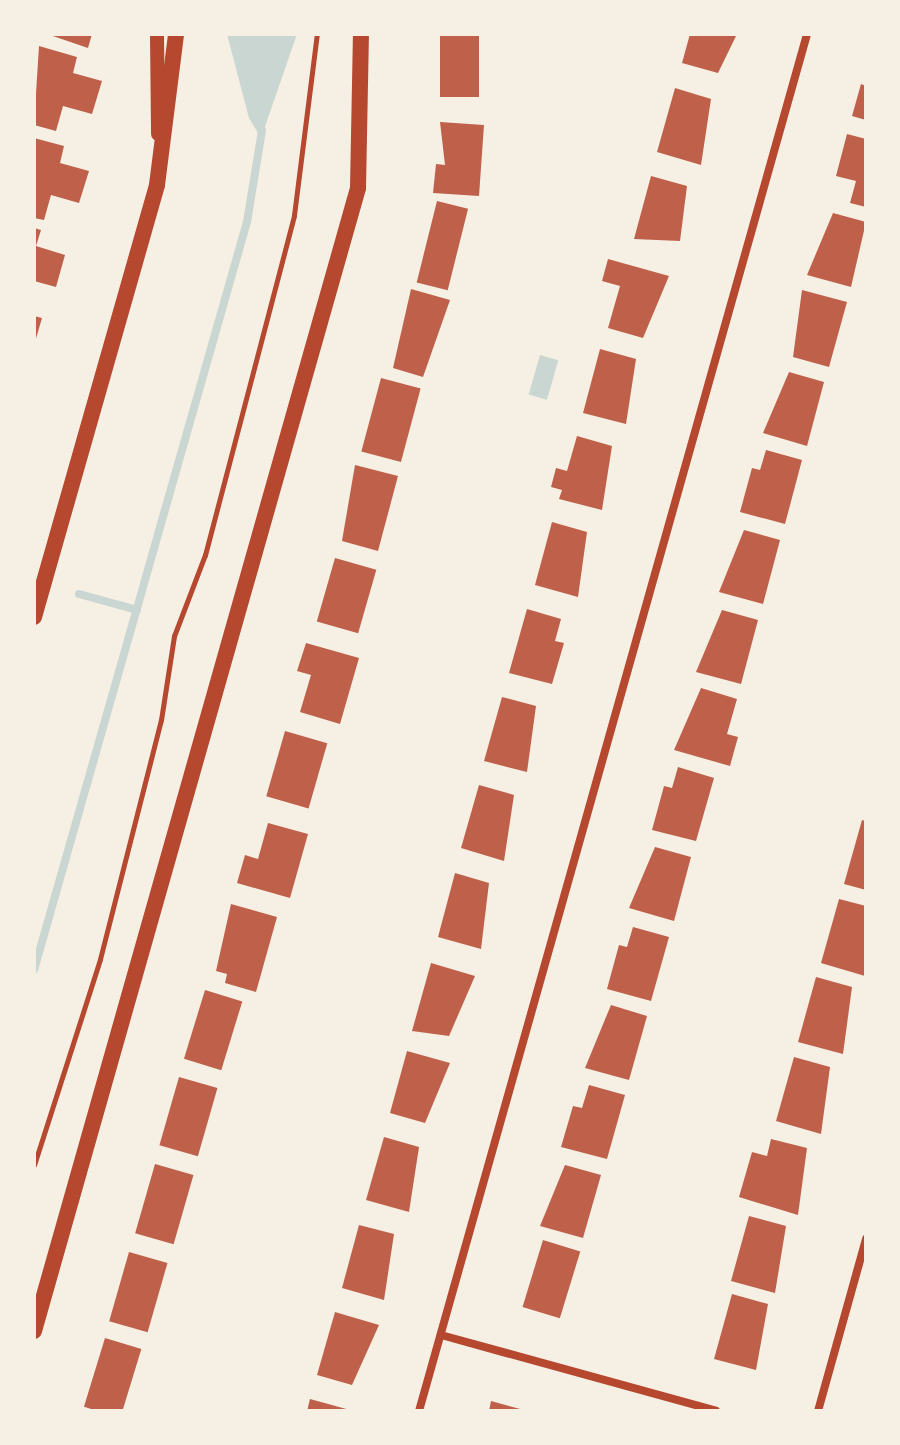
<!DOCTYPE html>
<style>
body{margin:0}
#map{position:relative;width:900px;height:1445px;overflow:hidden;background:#f6efe4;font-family:Helvetica,sans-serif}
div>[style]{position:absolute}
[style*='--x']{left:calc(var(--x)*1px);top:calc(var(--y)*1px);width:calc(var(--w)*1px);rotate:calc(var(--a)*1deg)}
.water>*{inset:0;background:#c9d6d2;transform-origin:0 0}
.stream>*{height:8px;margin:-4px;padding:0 4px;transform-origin:4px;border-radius:4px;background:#c9d6d2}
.building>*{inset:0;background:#bf614a;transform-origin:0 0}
.path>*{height:5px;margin:-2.5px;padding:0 2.5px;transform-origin:2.5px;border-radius:2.5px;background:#b5482f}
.minor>*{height:8px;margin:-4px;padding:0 4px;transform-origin:4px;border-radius:4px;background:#b5482f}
.tertiary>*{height:14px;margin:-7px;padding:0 7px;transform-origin:7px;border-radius:7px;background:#b5482f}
.secondary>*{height:16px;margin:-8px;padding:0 8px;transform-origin:8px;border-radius:8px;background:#b5482f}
span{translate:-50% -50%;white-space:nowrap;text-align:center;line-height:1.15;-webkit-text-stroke:7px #f6efe4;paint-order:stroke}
.frame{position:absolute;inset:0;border:36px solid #f6efe4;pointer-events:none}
</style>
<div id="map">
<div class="water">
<div style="clip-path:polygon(227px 34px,297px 34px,261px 138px,249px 118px)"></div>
<div style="left:540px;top:355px;width:19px;height:41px;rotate:16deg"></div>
</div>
<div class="stream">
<div style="--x:79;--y:594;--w:60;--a:15.4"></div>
<div style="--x:34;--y:970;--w:778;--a:-74.11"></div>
<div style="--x:247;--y:222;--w:93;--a:-80.7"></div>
</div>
<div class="building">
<div style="clip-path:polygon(47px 34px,92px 34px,88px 48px)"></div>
<div style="left:440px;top:34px;width:39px;height:63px"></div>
<div style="clip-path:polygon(690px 34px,737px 34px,718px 73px,682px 63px)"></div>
<div style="clip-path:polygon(39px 46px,77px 57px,73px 73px,102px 81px,92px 114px,63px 106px,56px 131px,34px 125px)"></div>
<div style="clip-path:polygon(861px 84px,866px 86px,866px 120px,852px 116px)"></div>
<div style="clip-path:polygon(675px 88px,711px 99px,701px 165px,657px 152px)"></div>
<div style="clip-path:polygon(440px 122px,484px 125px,479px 196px,433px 193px,436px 164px,445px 165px)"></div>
<div style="clip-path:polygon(847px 134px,866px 139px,866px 207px,850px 203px,856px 181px,836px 176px)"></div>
<div style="clip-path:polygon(34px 138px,64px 146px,60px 163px,89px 171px,79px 203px,51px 195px,44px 220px,34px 218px)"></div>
<div style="clip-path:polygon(651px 176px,687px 186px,680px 241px,634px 239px)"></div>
<div style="left:437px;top:201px;width:32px;height:84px;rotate:14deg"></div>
<div style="clip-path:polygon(833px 213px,866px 222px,851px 287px,807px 275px)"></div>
<div style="clip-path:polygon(34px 228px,41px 230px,36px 246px,65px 255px,56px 287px,34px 281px)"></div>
<div style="clip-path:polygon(608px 259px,669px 276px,643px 338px,608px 328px,620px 286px,602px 281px)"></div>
<div style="clip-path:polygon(411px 289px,450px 300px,423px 377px,393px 368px)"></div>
<div style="clip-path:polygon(802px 290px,847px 302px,829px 367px,793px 357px)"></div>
<div style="clip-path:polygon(34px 316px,42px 318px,35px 342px,34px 342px)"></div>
<div style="clip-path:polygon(600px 349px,636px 359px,626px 424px,583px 413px)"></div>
<div style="clip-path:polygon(789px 372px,824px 382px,807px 446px,763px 433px)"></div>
<div style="left:381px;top:378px;width:41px;height:76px;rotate:15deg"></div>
<div style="clip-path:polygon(577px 436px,612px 446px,602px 510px,559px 499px,562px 490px,551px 487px,556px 468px,567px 471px)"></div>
<div style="clip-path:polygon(766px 450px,802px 460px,785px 524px,740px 512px,752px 468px,760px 470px)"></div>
<div style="clip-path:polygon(355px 465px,398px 476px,378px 551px,342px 541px)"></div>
<div style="clip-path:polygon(552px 522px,587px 532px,578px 597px,535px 585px)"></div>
<div style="clip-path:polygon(744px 530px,780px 540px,763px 604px,719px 592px)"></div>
<div style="left:335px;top:558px;width:43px;height:66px;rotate:16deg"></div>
<div style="clip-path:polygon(527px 609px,561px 619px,555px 641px,564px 643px,552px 684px,509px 673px)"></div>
<div style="clip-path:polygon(722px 610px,758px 620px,741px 684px,696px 672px)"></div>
<div style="clip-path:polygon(306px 643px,359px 658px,340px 724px,300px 712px,311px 675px,297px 671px)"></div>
<div style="clip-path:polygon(701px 688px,737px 699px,727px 734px,738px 737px,730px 766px,674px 750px)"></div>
<div style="clip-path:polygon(502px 697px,536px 706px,527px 772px,484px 761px)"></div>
<div style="left:285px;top:731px;width:44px;height:68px;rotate:16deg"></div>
<div style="clip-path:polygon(678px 767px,714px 778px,696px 841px,652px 830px,664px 786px,672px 788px)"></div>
<div style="clip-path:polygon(479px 785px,514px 795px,504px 861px,461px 848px)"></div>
<div style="clip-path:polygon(862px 820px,866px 821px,866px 890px,844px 884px)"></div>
<div style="clip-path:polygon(268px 823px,308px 834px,290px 898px,237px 883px,245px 855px,258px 859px)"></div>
<div style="clip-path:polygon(655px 847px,691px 857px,674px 921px,629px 908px)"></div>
<div style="clip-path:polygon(455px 873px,489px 883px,481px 949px,438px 937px)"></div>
<div style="clip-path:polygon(839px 899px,866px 906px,865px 976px,821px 963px)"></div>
<div style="clip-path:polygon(231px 904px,277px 917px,256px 992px,225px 983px,227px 974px,216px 971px)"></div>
<div style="clip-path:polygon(633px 927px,669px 937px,651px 1001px,607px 989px,619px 945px,627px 947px)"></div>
<div style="clip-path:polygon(431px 963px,475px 976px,449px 1036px,412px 1031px)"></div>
<div style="clip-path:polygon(816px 977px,852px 987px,843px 1054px,798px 1042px)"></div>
<div style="left:205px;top:990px;width:39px;height:72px;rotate:17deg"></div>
<div style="clip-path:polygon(611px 1005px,647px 1016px,629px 1080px,585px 1068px)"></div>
<div style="clip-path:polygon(407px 1051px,450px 1063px,425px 1123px,390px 1113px)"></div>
<div style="clip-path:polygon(794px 1057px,830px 1067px,821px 1134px,776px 1121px)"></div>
<div style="left:179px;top:1077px;width:40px;height:71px;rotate:16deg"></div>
<div style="clip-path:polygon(589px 1085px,625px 1095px,607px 1159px,561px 1147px,573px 1106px,582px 1108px)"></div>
<div style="clip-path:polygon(384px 1137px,419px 1147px,409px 1212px,366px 1200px)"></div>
<div style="clip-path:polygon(771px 1139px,807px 1148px,798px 1215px,739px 1197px,752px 1152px,767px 1156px)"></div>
<div style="left:155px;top:1164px;width:40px;height:72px;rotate:16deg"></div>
<div style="clip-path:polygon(565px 1165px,601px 1175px,583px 1238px,540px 1226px)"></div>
<div style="clip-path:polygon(749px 1216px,786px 1226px,775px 1293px,731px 1281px)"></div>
<div style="clip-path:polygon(359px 1225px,394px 1234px,384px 1300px,342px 1288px)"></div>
<div style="left:543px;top:1240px;width:39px;height:70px;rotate:17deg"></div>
<div style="left:129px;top:1252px;width:40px;height:72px;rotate:16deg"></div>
<div style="clip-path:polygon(732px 1294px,768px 1304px,756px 1370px,714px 1359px)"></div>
<div style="clip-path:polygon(335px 1312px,379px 1325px,352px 1385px,317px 1375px)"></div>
<div style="left:105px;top:1338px;width:38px;height:72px;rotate:17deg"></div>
<div style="clip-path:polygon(310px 1399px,350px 1410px,350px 1411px,307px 1411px)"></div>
<div style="clip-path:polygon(491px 1401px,524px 1410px,524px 1411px,489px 1411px)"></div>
</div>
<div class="path">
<div style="--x:34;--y:1165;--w:216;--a:-72.2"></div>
<div style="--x:100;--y:959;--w:247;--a:-75.7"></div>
<div style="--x:161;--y:720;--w:85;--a:-81.2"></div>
<div style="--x:174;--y:636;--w:87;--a:-69.1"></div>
<div style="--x:205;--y:555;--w:351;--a:-75.3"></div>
<div style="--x:294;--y:215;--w:182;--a:-82.8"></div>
</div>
<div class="minor">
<div style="--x:441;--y:1335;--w:285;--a:15.4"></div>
<div style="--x:419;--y:1411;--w:1431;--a:-74.26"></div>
<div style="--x:818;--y:1411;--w:179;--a:-74.4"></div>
</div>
<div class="tertiary">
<div style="--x:157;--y:34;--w:100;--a:89.4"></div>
</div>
<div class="secondary">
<div style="--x:34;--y:617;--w:449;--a:-74.1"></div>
<div style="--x:157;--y:185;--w:152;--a:-82.8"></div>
<div style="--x:34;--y:1331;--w:1188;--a:-74.17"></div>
<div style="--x:358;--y:188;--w:154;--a:-88.9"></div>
</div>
<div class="frame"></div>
</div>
